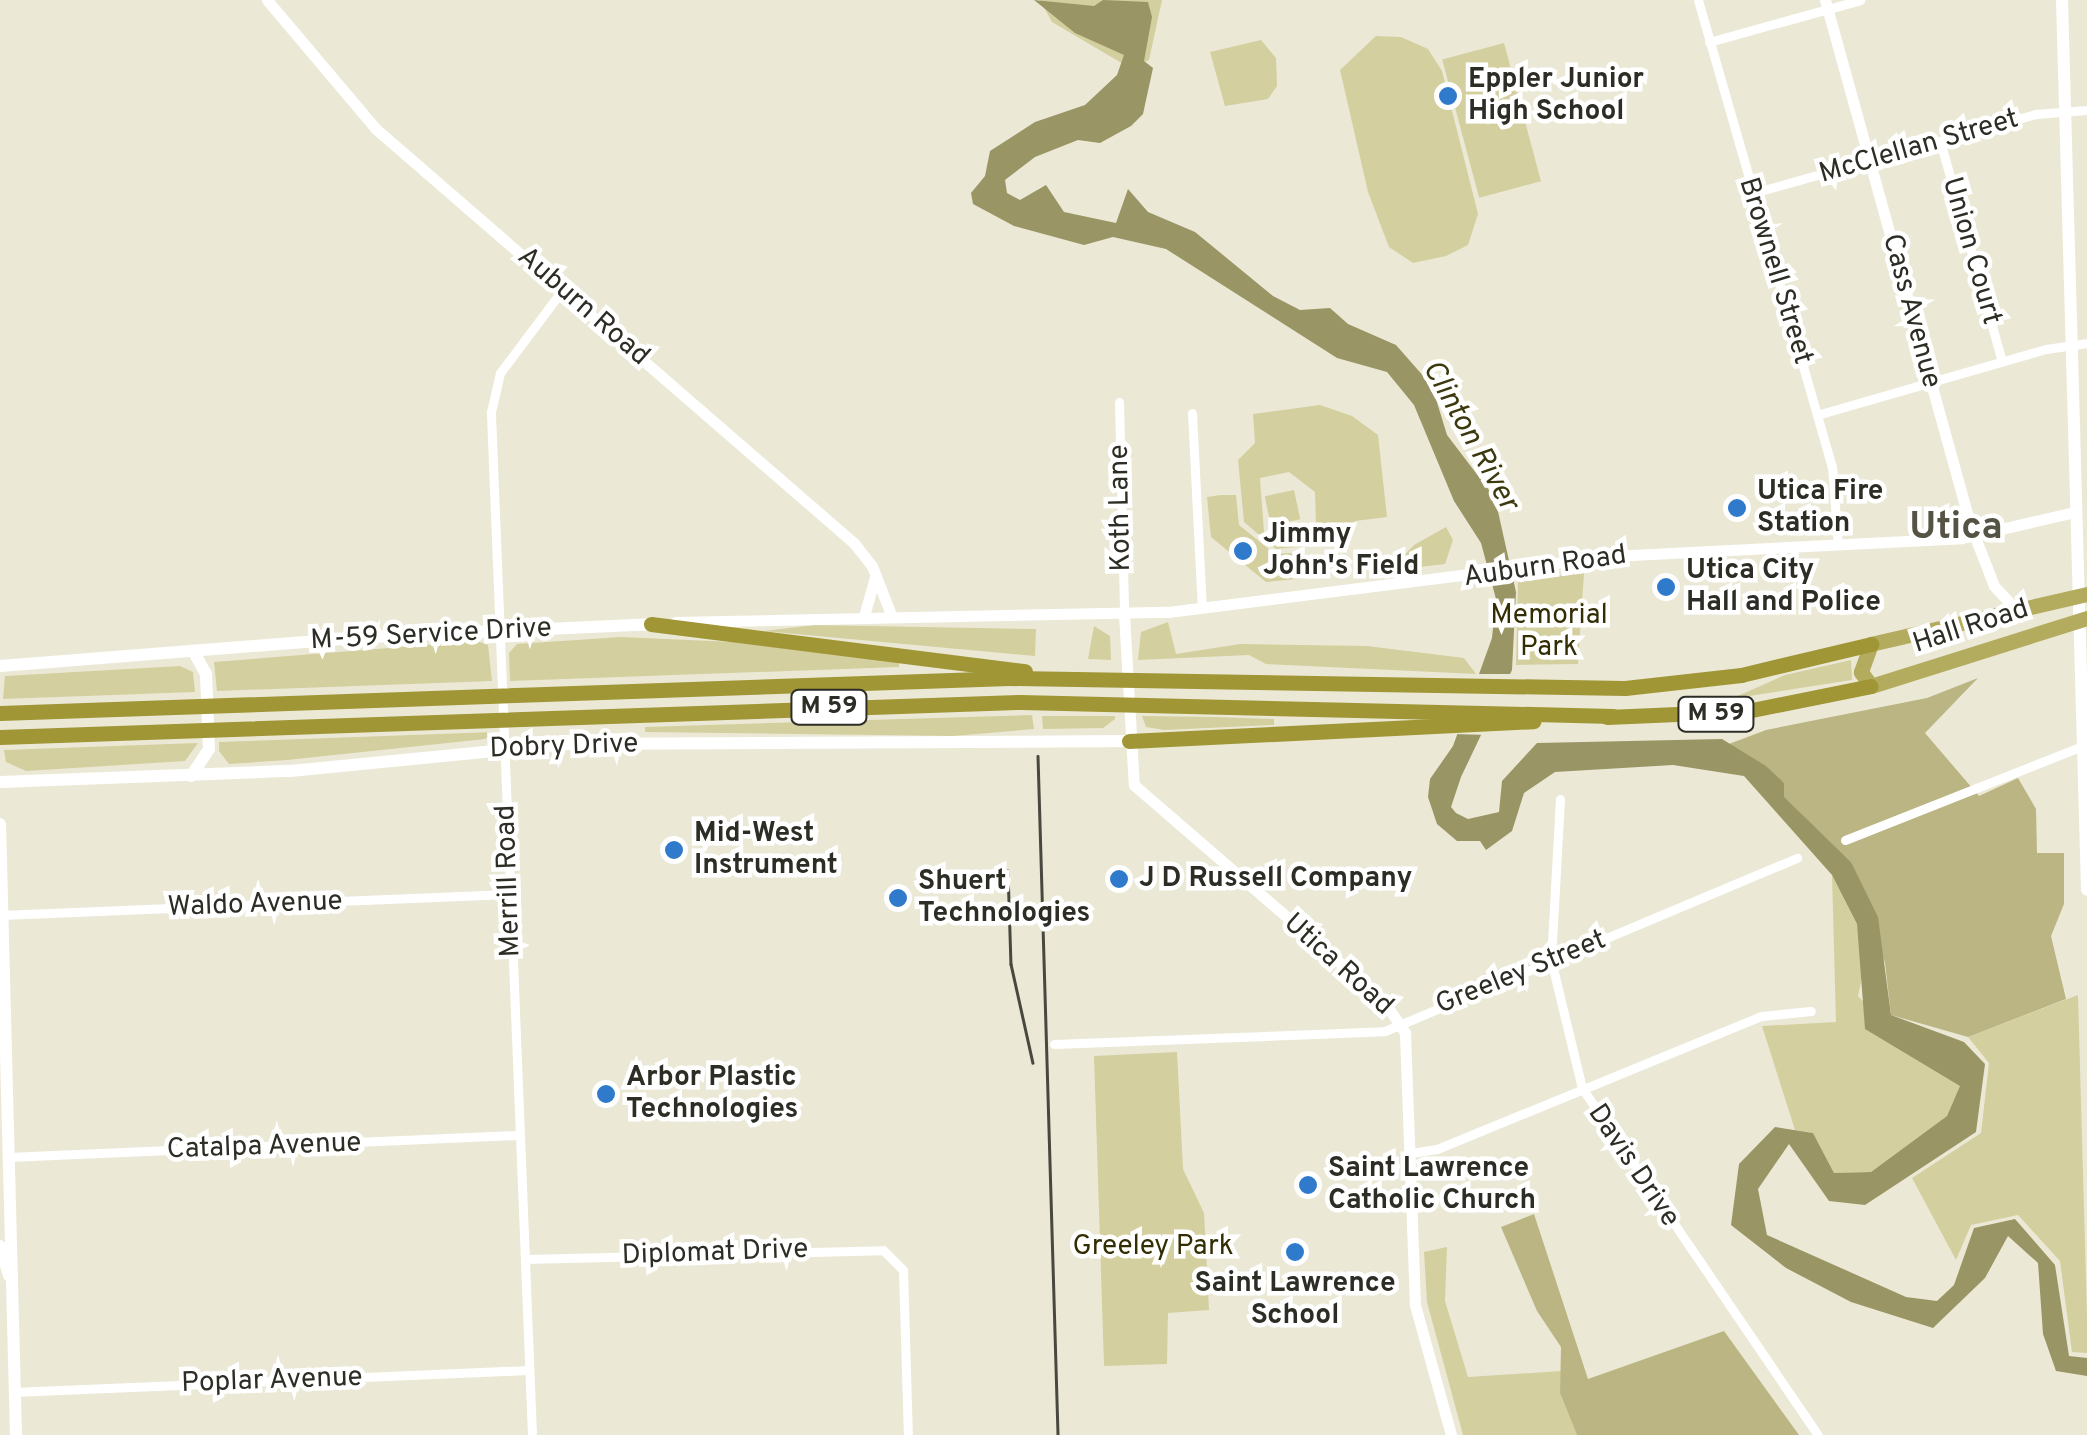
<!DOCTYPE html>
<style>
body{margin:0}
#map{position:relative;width:2087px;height:1435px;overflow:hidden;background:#ebe9d6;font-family:Overpass,sans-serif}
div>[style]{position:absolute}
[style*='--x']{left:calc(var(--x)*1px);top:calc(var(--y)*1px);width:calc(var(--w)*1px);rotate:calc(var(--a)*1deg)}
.green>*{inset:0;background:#d4cf9f;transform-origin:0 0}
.forest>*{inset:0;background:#bab582}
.water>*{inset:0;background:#9a9564}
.pier>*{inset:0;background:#ebe9d6}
.minor>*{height:9px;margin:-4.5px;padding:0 4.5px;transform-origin:4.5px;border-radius:4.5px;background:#fff}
.tertiary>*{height:11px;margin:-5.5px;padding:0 5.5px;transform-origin:5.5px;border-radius:5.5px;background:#fff}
.secondary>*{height:12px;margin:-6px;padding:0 6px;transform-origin:6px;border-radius:6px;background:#fff}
.trunk>*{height:15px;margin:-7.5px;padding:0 7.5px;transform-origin:7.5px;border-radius:7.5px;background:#b3ab5e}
.motorway>*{height:15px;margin:-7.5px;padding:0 7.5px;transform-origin:7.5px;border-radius:7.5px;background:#a09636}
.rail>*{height:2.5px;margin:-1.25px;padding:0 1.25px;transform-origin:1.25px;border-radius:1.25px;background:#48483f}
.dots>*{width:28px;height:28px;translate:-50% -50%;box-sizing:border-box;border:5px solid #fff;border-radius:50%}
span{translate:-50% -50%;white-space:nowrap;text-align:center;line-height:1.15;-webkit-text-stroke:9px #fff;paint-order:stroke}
.shield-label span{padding:2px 8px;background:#fff;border:2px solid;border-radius:8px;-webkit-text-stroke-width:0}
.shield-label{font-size:25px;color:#2d2d26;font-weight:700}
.poi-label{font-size:28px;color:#2d2d26;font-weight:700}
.left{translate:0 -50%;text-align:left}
.street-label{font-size:28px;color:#2d2d26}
.park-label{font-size:28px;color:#322d03}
.water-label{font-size:30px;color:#3d390f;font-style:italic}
.district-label{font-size:38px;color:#555444;font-weight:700}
</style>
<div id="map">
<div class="green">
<div style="clip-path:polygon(1040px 0,1162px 0,1149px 60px,1130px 68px,1052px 22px)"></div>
<div style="clip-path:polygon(1376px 36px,1401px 37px,1428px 49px,1442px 71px,1478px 214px,1468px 245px,1446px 256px,1413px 263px,1389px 247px,1368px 192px,1340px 70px)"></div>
<div style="clip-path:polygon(1261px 40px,1276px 58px,1277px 86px,1268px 99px,1225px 106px,1210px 52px)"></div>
<div style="left:1504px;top:43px;width:143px;height:64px;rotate:75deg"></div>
<div style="clip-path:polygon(evenodd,1320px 405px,1352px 416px,1378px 435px,1387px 517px,1355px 521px,1337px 543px,1276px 549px,1244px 522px,1238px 460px,1255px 443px,1253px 414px,1320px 405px,1289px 472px,1315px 492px,1316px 524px,1264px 532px,1260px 478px,1289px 472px)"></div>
<div style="left:1294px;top:490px;width:30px;height:30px;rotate:78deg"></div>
<div style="clip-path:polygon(1221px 495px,1236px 495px,1239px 525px,1275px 554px,1304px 552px,1307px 578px,1266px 582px,1211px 537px,1207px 497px)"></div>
<div style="clip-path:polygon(1446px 527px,1453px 540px,1445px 564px,1402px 569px,1401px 559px,1414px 545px)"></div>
<div style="clip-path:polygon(1584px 573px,1578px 664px,1516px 665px,1518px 580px)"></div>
<div style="clip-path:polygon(1168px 622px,1176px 654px,1240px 644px,1367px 646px,1464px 658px,1476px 674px,1266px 664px,1249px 655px,1138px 660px,1141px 632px)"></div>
<div style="clip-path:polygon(815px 625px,1036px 629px,1035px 656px,763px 631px)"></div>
<div style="clip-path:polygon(1094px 626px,1110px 636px,1111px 660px,1088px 659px)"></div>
<div style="clip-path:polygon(621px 637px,733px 642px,899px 662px,899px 667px,510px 681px,509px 653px,517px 644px)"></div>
<div style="clip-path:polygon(477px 641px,488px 645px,492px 681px,217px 691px,214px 662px)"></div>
<div style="clip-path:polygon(1851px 660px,1852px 680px,1731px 699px,1785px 675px)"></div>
<div style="clip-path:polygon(180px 666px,193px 672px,195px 692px,3px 699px,5px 676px)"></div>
<div style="clip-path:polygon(1032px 715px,1034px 729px,953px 736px,645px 732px,645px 727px)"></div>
<div style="clip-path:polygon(1042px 716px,1115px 716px,1115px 719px,1103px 728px,1043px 729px)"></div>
<div style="clip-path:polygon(1142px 716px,1216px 717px,1274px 719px,1274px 725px,1164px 730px,1146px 727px)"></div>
<div style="clip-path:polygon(494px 732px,485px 739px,287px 760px,229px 764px,219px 751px,219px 742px)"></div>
<div style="clip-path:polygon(198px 743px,185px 761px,26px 771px,6px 762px,4px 750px)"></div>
<div style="clip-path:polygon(1832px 875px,1857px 924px,1864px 968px,1858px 996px,1913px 1055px,1961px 1085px,1947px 1116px,1871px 1172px,1834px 1173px,1813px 1133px,1795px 1130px,1762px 1026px,1836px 1022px)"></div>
<div style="clip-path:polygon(2078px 995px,2087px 1316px,2087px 1353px,2072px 1352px,2060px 1261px,2018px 1215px,1971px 1225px,1956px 1260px,1912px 1178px,1981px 1133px,1989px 1063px,1968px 1037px)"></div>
<div style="clip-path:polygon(1177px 1052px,1183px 1169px,1204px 1213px,1209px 1310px,1168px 1313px,1167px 1364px,1104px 1366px,1094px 1056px)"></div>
<div style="clip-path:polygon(1447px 1247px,1445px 1301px,1468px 1377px,1561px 1371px,1560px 1393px,1577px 1435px,1463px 1435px,1427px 1302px,1424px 1252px)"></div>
</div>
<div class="forest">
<div style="clip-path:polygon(1978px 678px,1925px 733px,1979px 796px,2018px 778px,2036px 809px,2037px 853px,2064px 853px,2064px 904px,2051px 936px,2066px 999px,1968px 1037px,1891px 1015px,1885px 963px,1851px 862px,1783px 797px,1784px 783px,1729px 744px,1766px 730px,1927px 698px)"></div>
<div style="clip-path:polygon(1534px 1214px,1588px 1379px,1724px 1331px,1799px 1435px,1577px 1435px,1560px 1393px,1561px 1347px,1537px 1311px,1501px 1227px)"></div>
</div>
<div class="water">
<div style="clip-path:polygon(1034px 0,1094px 6px,1103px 0,1148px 2px,1152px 17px,1144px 61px,1153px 68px,1143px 114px,1131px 126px,1100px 143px,1078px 140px,1035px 157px,1005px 180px,1007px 193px,1020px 200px,1046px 185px,1064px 212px,1116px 223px,1128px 189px,1148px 212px,1195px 232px,1273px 296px,1300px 310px,1330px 308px,1348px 324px,1396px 345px,1432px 386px,1447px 435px,1495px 498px,1516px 592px,1512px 670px,1461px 777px,1451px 807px,1456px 813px,1468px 819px,1499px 812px,1502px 781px,1537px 743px,1722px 739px,1766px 766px,1784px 783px,1784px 797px,1851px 862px,1878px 917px,1891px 1015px,1964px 1042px,1985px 1064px,1976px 1132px,1865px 1205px,1829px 1201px,1789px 1144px,1758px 1189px,1767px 1235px,1906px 1297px,1937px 1301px,1954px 1285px,1974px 1228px,2015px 1219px,2055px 1265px,2069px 1356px,2087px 1358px,2087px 1376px,2056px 1371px,2043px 1334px,2038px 1263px,2008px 1236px,1985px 1278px,1933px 1328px,1851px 1302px,1786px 1268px,1731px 1225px,1739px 1164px,1775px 1127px,1813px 1133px,1834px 1173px,1871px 1172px,1947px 1116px,1960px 1086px,1865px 1029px,1857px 924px,1832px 875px,1744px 776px,1673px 765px,1555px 772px,1524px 793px,1512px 831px,1486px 850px,1480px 841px,1457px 841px,1437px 824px,1428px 797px,1430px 779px,1453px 746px,1492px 638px,1496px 599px,1481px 543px,1454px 501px,1414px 405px,1387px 372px,1337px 358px,1166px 249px,1113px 237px,1084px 245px,1014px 226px,973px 204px,971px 193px,985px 176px,990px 151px,1035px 122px,1085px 105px,1117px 75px,1124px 55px,1075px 33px)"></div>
</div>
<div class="pier">
<div style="clip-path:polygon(1476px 674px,1512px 674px,1488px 735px,1453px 734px)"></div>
</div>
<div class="minor">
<div style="--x:1698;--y:0;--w:485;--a:74"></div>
<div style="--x:1832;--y:466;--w:79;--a:85.7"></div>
<div style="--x:1709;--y:42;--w:157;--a:-15.5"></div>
<div style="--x:1940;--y:141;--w:229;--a:74.3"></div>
<div style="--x:1753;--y:193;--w:294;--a:-15.6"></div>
<div style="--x:2036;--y:114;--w:51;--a:-4.5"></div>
<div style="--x:1119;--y:402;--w:212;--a:88.6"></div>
<div style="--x:1192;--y:413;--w:195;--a:87.1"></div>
<div style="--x:1817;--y:415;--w:238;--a:-16.1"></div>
<div style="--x:2046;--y:349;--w:41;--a:-8.3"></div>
<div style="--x:1560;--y:799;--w:161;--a:93.2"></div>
<div style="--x:1551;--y:960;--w:132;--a:76.4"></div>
<div style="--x:1582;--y:1088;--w:420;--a:55.8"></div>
<div style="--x:1845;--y:840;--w:255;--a:-21.6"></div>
<div style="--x:1;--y:915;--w:509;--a:-2.36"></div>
<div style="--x:1054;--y:1044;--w:331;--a:-2.2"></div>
<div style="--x:1385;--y:1031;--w:447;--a:-22.8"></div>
<div style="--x:1411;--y:1153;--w:26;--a:-9"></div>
<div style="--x:1437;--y:1149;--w:350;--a:-22.3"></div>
<div style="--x:1761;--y:1016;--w:50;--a:-5.7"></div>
<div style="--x:8;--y:1157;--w:511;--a:-2.47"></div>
<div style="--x:525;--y:1259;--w:358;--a:-1.4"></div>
<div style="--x:883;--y:1250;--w:28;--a:45"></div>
<div style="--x:903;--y:1270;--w:165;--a:88.3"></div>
<div style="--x:14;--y:1392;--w:515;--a:-2.45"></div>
<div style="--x:532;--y:1435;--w:1024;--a:-92.3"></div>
<div style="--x:491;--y:412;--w:40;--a:-77"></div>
<div style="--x:500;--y:373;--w:105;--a:-53.1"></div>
</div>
<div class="tertiary">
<div style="--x:267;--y:0;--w:169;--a:49.8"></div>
<div style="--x:376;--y:129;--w:632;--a:40.9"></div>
<div style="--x:854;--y:543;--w:29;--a:52"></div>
<div style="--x:872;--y:566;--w:55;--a:68.6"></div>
<div style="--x:1825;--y:0;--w:544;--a:74.53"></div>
<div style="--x:1970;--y:524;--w:66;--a:68.8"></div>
<div style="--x:1994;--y:586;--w:34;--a:47"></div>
<div style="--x:1124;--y:614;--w:171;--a:86.7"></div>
<div style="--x:1134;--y:785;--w:329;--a:40.8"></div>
<div style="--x:1383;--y:1000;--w:40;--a:56"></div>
<div style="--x:1405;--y:1033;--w:272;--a:87.9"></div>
<div style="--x:1415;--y:1305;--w:135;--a:74.5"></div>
<div style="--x:864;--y:616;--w:41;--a:-74.2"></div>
<div style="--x:675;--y:622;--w:493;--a:-1.2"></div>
<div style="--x:1168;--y:612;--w:448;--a:-7.2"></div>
<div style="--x:1612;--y:556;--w:350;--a:-2.9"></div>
<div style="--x:1962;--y:538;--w:116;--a:-13"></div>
</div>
<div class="secondary">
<div style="--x:2062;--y:0;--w:890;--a:88.39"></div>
<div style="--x:0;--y:666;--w:369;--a:-4.5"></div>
<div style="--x:368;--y:637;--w:283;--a:-2.6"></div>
<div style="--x:191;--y:776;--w:32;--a:-56"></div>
<div style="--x:209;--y:749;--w:75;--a:-92.3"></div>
<div style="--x:206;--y:674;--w:23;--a:-119"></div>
<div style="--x:0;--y:782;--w:290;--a:-2.2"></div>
<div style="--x:290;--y:771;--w:276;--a:-5.6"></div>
<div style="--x:565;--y:744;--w:564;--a:-0.3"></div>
<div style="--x:0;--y:824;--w:611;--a:88.5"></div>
<div style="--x:0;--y:1246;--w:31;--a:73"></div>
</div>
<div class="trunk">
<div style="--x:2087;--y:594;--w:222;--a:167"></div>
<div style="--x:1871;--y:644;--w:30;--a:110"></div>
<div style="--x:1861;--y:672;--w:17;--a:54"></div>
<div style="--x:1871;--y:686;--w:226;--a:-17.5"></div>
</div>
<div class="motorway">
<div style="--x:651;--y:624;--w:377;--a:7.2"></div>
<div style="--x:0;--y:713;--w:1010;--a:-1.99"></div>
<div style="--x:1009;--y:678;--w:616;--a:0.93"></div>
<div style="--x:1625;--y:688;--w:117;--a:-6.4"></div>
<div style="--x:1741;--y:675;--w:134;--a:-13.4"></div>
<div style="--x:1607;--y:717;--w:140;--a:-2.5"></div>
<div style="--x:1747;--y:711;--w:126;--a:-11.4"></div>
<div style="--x:0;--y:737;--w:1021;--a:-1.97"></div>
<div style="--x:1020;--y:702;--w:593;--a:1.35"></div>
<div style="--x:1129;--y:741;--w:405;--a:-2.8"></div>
</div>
<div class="rail">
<div style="--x:1038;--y:756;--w:679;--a:88.31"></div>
<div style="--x:1008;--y:870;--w:94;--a:88.2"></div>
<div style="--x:1011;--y:964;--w:101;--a:77.5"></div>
</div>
<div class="dots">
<div style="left:1448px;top:96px;background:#2f7acb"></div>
<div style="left:1737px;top:508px;background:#2f7acb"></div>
<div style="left:1243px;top:551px;background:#2f7acb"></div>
<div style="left:1666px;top:587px;background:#2f7acb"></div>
<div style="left:674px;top:850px;background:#2f7acb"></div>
<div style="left:1119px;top:879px;background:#2f7acb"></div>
<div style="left:898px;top:898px;background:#2f7acb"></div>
<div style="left:606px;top:1094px;background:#2f7acb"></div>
<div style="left:1308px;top:1185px;background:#2f7acb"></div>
<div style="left:1295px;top:1252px;background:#2f7acb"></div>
</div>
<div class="shield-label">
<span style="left:829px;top:707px">M 59</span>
<span style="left:1716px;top:714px">M 59</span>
</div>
<div class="poi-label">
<span class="left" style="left:1468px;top:96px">Eppler Junior<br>High School</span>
<span class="left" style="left:1757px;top:508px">Utica Fire<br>Station</span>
<span class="left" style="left:1263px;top:551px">Jimmy<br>John's Field</span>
<span class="left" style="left:1686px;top:587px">Utica City<br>Hall and Police</span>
<span class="left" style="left:694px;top:850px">Mid-West<br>Instrument</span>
<span class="left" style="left:1139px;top:879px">J D Russell Company</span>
<span class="left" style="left:918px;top:898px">Shuert<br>Technologies</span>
<span class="left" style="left:626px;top:1094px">Arbor Plastic<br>Technologies</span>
<span class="left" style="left:1328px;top:1185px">Saint Lawrence<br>Catholic Church</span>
<span style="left:1295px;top:1300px">Saint Lawrence<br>School</span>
</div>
<div class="street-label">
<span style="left:1919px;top:147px;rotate:-16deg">McClellan Street</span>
<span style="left:1971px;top:251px;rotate:74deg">Union Court</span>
<span style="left:1775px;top:271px;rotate:73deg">Brownell Street</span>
<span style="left:583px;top:307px;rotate:41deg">Auburn Road</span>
<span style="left:1911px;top:311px;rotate:75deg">Cass Avenue</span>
<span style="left:1121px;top:508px;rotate:-91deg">Koth Lane</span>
<span style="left:1545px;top:567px;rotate:-8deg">Auburn Road</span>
<span style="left:1971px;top:627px;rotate:-18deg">Hall Road</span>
<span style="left:431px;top:635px;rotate:-3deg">M-59 Service Drive</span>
<span style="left:564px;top:747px;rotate:-2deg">Dobry Drive</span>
<span style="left:509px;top:881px;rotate:-92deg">Merrill Road</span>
<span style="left:255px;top:905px;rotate:-2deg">Waldo Avenue</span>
<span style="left:1338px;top:965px;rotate:42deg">Utica Road</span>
<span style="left:1521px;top:973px;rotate:-22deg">Greeley Street</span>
<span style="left:264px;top:1147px;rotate:-2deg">Catalpa Avenue</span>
<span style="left:1633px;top:1166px;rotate:56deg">Davis Drive</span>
<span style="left:715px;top:1253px;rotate:-2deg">Diplomat Drive</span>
<span style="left:272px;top:1381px;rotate:-2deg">Poplar Avenue</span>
</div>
<div class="park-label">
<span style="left:1549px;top:632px">Memorial<br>Park</span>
<span style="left:1153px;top:1247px">Greeley Park</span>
</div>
<div class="water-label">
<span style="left:1469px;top:436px;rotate:61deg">Clinton River</span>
</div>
<div class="district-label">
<span style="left:1956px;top:529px">Utica</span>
</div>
</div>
